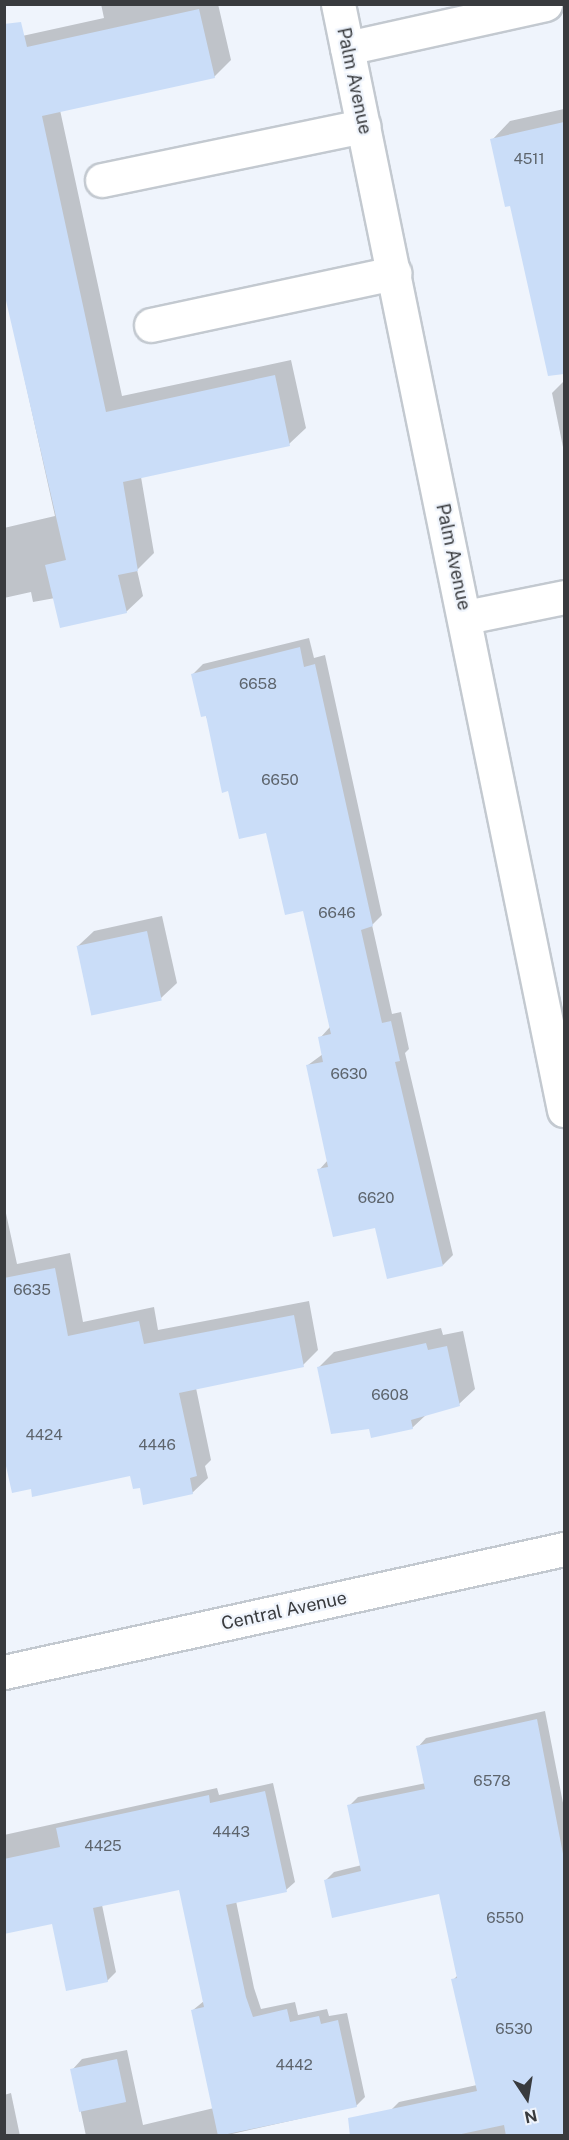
<!DOCTYPE html>
<style>
body{margin:0}
#map{position:relative;width:569px;height:2140px;overflow:hidden;background:#eff4fc;font-family:"Public Sans",sans-serif}
div>[style]{position:absolute}
[style*='--x']{left:calc(var(--x)*1px);top:calc(var(--y)*1px);width:calc(var(--w)*1px);rotate:calc(var(--a)*1deg)}
.shadow>*{inset:0;background:#0003}
.building>*{inset:0;background:#caddf8;transform-origin:0 0}
.roads{filter:drop-shadow(2px 0 #c3c9d0) drop-shadow(-2px 0 #c3c9d0) drop-shadow(0 2px #c3c9d0) drop-shadow(0 -2px #c3c9d0)}
.minor>*{height:33px;margin:-16.5px;padding:0 16.5px;transform-origin:16.5px;border-radius:16.5px;background:#fff}
.major>*{height:33px;margin:-16.5px;padding:0 16.5px;transform-origin:16.5px;border-radius:16.5px;background:#fff}
span{translate:-50% -50%;white-space:nowrap;text-align:center;line-height:1.15;-webkit-text-stroke:4.5px #eff4fc;paint-order:stroke}
.number-label{font-size:15px;color:#5d646c}
.number-label span{-webkit-text-stroke-width:0}
.street-label{font-size:18px;color:#393b3e}
.frame{position:absolute;inset:0;border:6px solid #393b3e;pointer-events:none}
.north{position:absolute;left:497px;top:2068px;width:60px;height:60px;-webkit-text-stroke:4px #eff4fc;paint-order:stroke;rotate:168deg;font-size:16px;font-weight:700;line-height:24px;text-align:center;color:#393b3e}
.north::after{content:'';display:block;margin:auto;width:21px;height:27px;background:#393b3e;clip-path:polygon(50% 0,100% 100%,50% 72%,0 100%)}
</style>
<div id="map">
<div class="shadow">
<div style="clip-path:polygon(101px 4px,218px 4px,231px 60px,214px 77px,60px 110px,122px 396px,291px 360px,306px 428px,289px 444px,141px 477px,154px 553px,137px 570px,143px 596px,126px 612px,55px 598px,33px 602px,31px 592px,4px 598px,4px 528px,55px 516px,4px 286px,4px 40px,104px 18px)"></div>
<div style="clip-path:polygon(564px 109px,564px 309px,536px 315px,512px 205px,492px 140px,510px 121px)"></div>
<div style="clip-path:polygon(564px 381px,564px 452px,552px 393px)"></div>
<div style="clip-path:polygon(309px 638px,314px 658px,325px 655px,382px 915px,372px 925px,392px 1014px,401px 1012px,409px 1049px,405px 1053px,453px 1255px,443px 1265px,376px 1226px,319px 1170px,328px 1160px,308px 1065px,323px 1054px,320px 1038px,330px 1027px,304px 910px,267px 831px,229px 789px,193px 674px,203px 664px)"></div>
<div style="clip-path:polygon(162px 916px,177px 983px,161px 998px,78px 946px,94px 931px)"></div>
<div style="clip-path:polygon(4px 1204px,17px 1264px,70px 1253px,83px 1322px,154px 1307px,158px 1330px,309px 1301px,318px 1350px,303px 1365px,196px 1388px,211px 1460px,205px 1466px,208px 1478px,192px 1493px,141px 1486px,131px 1475px,32px 1488px,4px 1453px)"></div>
<div style="clip-path:polygon(441px 1328px,443px 1335px,463px 1331px,475px 1389px,459px 1404px,427px 1414px,412px 1428px,370px 1427px,319px 1367px,334px 1352px)"></div>
<div style="clip-path:polygon(545px 1711px,564px 1808px,564px 2136px,396px 2136px,391px 2110px,399px 2102px,477px 2085px,453px 1980px,458px 1975px,441px 1892px,326px 1880px,334px 1872px,362px 1865px,349px 1806px,358px 1797px,426px 1783px,418px 1747px,426px 1738px)"></div>
<div style="clip-path:polygon(273px 1783px,295px 1882px,286px 1890px,236px 1901px,254px 1988px,261px 2009px,295px 2002px,298px 2015px,327px 2009px,329px 2016px,347px 2013px,365px 2097px,356px 2106px,223px 2136px,86px 2136px,72px 2070px,82px 2059px,127px 2050px,143px 2125px,214px 2108px,193px 2010px,204px 2001px,180px 1888px,102px 1905px,116px 1972px,107px 1981px,53px 1922px,4px 1932px,4px 1835px,217px 1788px,219px 1795px)"></div>
<div style="clip-path:polygon(11px 2093px,20px 2136px,4px 2136px,4px 2095px)"></div>
</div>
<div class="building">
<div style="clip-path:polygon(199px 9px,215px 78px,42px 116px,106px 412px,275px 375px,290px 446px,123px 482px,138px 571px,118px 575px,127px 613px,60px 628px,45px 565px,66px 560px,4px 292px,4px 24px,21px 22px,27px 47px)"></div>
<div style="clip-path:polygon(564px 122px,564px 374px,548px 376px,510px 206px,505px 207px,490px 139px)"></div>
<div style="clip-path:polygon(300px 647px,304px 667px,315px 664px,373px 926px,361px 930px,382px 1023px,391px 1021px,400px 1061px,395px 1062px,443px 1266px,387px 1279px,375px 1228px,333px 1237px,317px 1169px,328px 1167px,306px 1065px,323px 1062px,318px 1037px,331px 1034px,303px 911px,285px 915px,266px 833px,239px 839px,228px 791px,222px 793px,206px 716px,201px 717px,191px 674px)"></div>
<div style="left:147px;top:931px;width:71px;height:72px;rotate:78deg"></div>
<div style="clip-path:polygon(55px 1268px,68px 1336px,139px 1321px,144px 1344px,294px 1315px,304px 1367px,179px 1393px,197px 1476px,190px 1478px,193px 1494px,143px 1505px,140px 1488px,133px 1489px,130px 1476px,32px 1497px,31px 1489px,12px 1493px,4px 1457px,4px 1278px)"></div>
<div style="clip-path:polygon(426px 1343px,428px 1350px,447px 1346px,460px 1406px,411px 1420px,413px 1429px,371px 1438px,369px 1429px,331px 1434px,317px 1367px)"></div>
<div style="clip-path:polygon(537px 1719px,564px 1859px,564px 2136px,506px 2136px,504px 2125px,452px 2136px,350px 2136px,348px 2118px,477px 2091px,451px 1979px,457px 1978px,439px 1894px,332px 1918px,324px 1880px,361px 1871px,347px 1805px,425px 1789px,416px 1746px)"></div>
<div style="clip-path:polygon(265px 1791px,287px 1892px,226px 1905px,246px 1997px,253px 2017px,287px 2009px,290px 2022px,319px 2016px,321px 2024px,338px 2020px,357px 2107px,218px 2136px,191px 2010px,204px 2007px,179px 1890px,93px 1908px,108px 1982px,66px 1991px,52px 1924px,4px 1934px,4px 1859px,60px 1847px,56px 1828px,209px 1795px,210px 1803px)"></div>
<div style="left:117px;top:2059px;width:44px;height:48px;rotate:78deg"></div>
</div>
<div class="roads">
<div class="minor">
<div style="--x:338;--y:4;--w:1129;--a:78.45"></div>
<div style="--x:347;--y:48;--w:203;--a:-12.5"></div>
<div style="--x:102;--y:180;--w:267;--a:-11.7"></div>
<div style="--x:151;--y:325;--w:249;--a:-12.1"></div>
<div style="--x:466;--y:617;--w:100;--a:-11.5"></div>
</div>
<div class="major">
<div style="--x:4;--y:1672;--w:573;--a:-12.39"></div>
</div>
</div>
<div class="number-label">
<span style="left:529px;top:159px">4511</span>
<span style="left:258px;top:684px">6658</span>
<span style="left:280px;top:780px">6650</span>
<span style="left:337px;top:913px">6646</span>
<span style="left:349px;top:1074px">6630</span>
<span style="left:376px;top:1198px">6620</span>
<span style="left:32px;top:1290px">6635</span>
<span style="left:390px;top:1395px">6608</span>
<span style="left:44px;top:1435px">4424</span>
<span style="left:157px;top:1445px">4446</span>
<span style="left:492px;top:1781px">6578</span>
<span style="left:231px;top:1832px">4443</span>
<span style="left:103px;top:1846px">4425</span>
<span style="left:505px;top:1918px">6550</span>
<span style="left:514px;top:2029px">6530</span>
<span style="left:294px;top:2065px">4442</span>
</div>
<div class="street-label">
<span style="left:354px;top:81px;rotate:78deg">Palm Avenue</span>
<span style="left:453px;top:557px;rotate:78deg">Palm Avenue</span>
<span style="left:284px;top:1611px;rotate:-12deg">Central Avenue</span>
</div>
<div class="frame"></div>
<div class="north">N</div>
</div>
